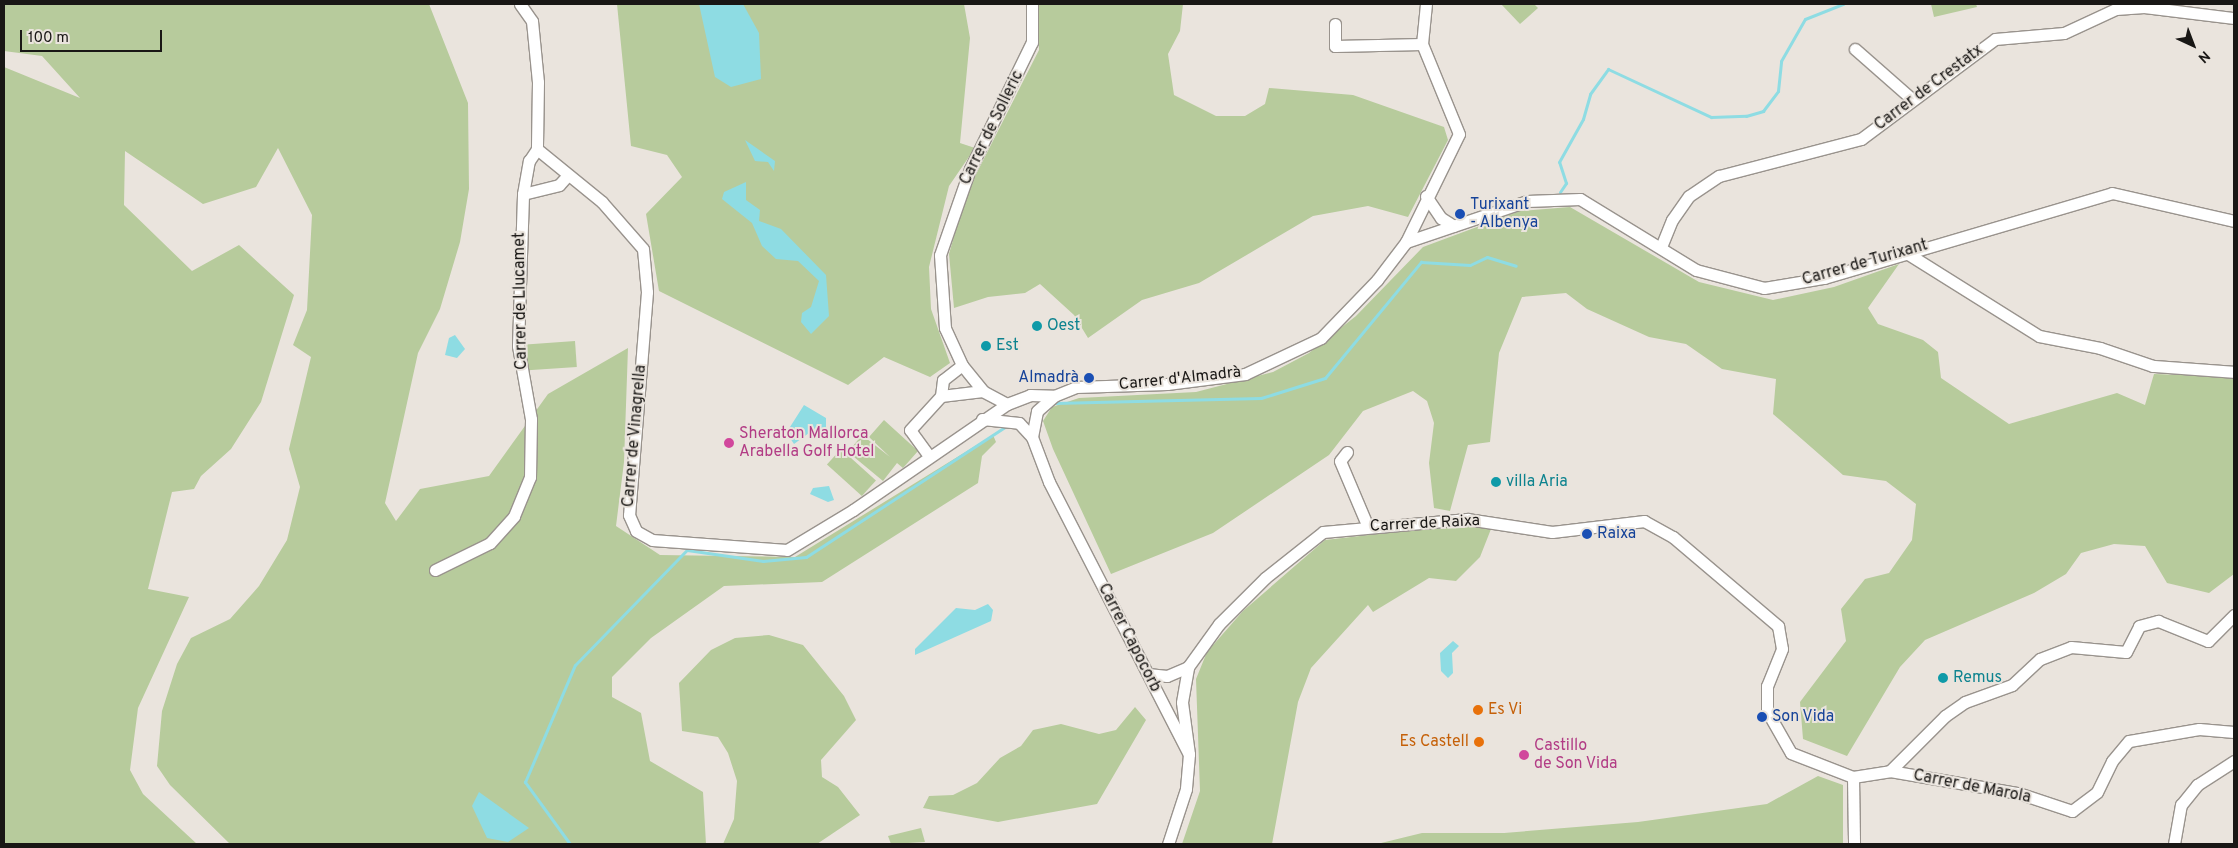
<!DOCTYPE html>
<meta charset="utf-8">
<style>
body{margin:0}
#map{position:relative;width:2238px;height:848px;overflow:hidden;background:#eae4dd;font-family:Overpass,sans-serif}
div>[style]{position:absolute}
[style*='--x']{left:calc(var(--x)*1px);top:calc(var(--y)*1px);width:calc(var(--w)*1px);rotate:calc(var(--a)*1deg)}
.green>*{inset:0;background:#b7cb9c;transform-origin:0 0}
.water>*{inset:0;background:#8edce3}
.stream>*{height:3px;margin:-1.5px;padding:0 1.5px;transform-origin:1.5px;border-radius:1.5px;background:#8edce3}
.roads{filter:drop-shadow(1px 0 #99938d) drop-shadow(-1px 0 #99938d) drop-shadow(0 1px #99938d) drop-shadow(0 -1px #99938d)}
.minor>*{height:11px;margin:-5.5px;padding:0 5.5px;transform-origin:5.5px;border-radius:5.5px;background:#fff}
.dots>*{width:14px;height:14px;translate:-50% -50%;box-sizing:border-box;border:2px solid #eae4dd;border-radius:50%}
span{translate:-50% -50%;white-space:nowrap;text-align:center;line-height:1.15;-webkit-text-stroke:4px #eae4dd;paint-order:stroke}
.street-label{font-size:16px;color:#191715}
.transit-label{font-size:16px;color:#164399}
.left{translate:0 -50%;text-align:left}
.right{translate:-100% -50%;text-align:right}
.culture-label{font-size:16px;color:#0d838f}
.hotel-label{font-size:16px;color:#b23c85}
.food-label{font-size:16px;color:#c56008}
.frame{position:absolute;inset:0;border:5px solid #191715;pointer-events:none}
.north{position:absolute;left:2168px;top:20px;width:50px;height:50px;-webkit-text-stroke:4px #eae4dd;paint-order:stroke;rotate:137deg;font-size:14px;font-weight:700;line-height:20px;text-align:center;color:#191715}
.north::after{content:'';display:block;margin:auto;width:18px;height:22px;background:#191715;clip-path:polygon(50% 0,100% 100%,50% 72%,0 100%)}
.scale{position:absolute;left:20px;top:30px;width:142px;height:22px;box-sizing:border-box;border:2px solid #191715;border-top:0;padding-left:6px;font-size:15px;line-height:18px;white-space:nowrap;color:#191715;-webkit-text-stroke:4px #eae4dd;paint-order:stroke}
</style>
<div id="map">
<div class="green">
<div style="clip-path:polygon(4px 4px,429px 4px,468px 103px,469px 189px,460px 242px,440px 309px,418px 353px,385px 503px,396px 521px,420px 489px,489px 476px,548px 394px,628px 348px,624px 462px,616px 526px,660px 555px,795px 557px,993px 435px,996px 442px,982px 456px,978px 483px,822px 582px,724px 586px,651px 638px,612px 677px,612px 697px,641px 713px,650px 761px,703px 792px,706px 844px,230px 844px,170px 785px,157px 766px,162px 711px,177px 664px,191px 638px,230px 619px,259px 586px,287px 540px,300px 487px,289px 449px,311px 357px,293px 345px,307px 310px,312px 215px,278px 148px,256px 187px,203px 204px,125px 151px,124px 205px,192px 271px,239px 245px,294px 295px,261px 402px,231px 449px,201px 476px,194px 489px,172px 492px,148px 589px,189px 597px,138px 708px,130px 770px,143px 794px,197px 844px,4px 844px,4px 67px,80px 98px,42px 56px,4px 51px)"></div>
<div style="clip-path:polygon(617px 4px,964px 4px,970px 38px,960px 143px,975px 148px,949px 186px,929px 267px,931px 309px,950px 363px,930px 377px,884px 357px,848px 385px,659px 291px,646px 214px,682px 177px,667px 155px,631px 146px)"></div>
<div style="clip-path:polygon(1038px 4px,1183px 4px,1180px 31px,1168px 54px,1174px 95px,1216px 116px,1245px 116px,1265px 104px,1269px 88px,1353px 95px,1444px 127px,1448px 140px,1408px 217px,1368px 206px,1313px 216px,1199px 283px,1142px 300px,1088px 338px,1074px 315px,1040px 284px,1025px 293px,988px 297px,954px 308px,949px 254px,966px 194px,1039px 50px)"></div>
<div style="clip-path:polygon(1501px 4px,1534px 4px,1538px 8px,1520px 24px)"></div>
<div style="clip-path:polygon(1931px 4px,1976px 4px,1977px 7px,1934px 17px)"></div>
<div style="clip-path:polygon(1570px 207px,1699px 282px,1773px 300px,1834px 287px,1899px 264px,1868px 308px,1878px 324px,1923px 340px,1938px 352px,1941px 378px,2009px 424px,2117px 393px,2145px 405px,2154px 374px,2234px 377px,2234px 574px,2209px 593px,2167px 583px,2145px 546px,2114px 544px,2081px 553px,2066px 574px,2034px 593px,1925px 640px,1900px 667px,1847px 756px,1803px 739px,1800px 702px,1846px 641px,1841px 609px,1865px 579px,1889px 573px,1912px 540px,1916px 504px,1886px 481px,1843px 475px,1773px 414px,1776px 379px,1722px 369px,1686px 344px,1649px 337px,1587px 309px,1566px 293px,1522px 297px,1499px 353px,1490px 442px,1468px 445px,1450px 511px,1434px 508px,1429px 463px,1434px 423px,1427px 401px,1413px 391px,1363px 411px,1329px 455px,1213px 533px,1111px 574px,1053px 449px,1043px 421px,1052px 407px,1079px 398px,1196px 392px,1273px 372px,1309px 353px,1356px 316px,1423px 247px,1520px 211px)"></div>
<div style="left:575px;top:341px;width:26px;height:49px;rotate:86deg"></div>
<div style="clip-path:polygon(884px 420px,918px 451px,903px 468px,897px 463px,883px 481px,848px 452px,862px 435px,890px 457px,869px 437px)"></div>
<div style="left:841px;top:449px;width:47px;height:21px;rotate:42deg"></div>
<div style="clip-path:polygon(1465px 524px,1491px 529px,1480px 557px,1456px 581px,1429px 578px,1373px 612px,1368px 605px,1311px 668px,1298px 702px,1272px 844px,1182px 844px,1200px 791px,1196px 679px,1207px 652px,1243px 611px,1325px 540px)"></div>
<div style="clip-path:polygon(769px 635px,803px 645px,844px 696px,856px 720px,821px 760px,822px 777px,838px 787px,860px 815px,817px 844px,723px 844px,734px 819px,737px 781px,728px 753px,718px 737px,682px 731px,679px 683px,711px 650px,735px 638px)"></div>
<div style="clip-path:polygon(1135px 707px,1146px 720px,1097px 804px,998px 822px,923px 808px,929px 796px,953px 795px,977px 783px,1000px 758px,1021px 746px,1033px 730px,1061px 724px,1099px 734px,1116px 730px)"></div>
<div style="clip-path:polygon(1818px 776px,1843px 785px,1843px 844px,1377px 844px,1422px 833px,1504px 833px,1638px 822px,1767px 804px)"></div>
<div style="clip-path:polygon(921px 828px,925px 842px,891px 844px,888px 836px)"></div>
</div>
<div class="water">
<div style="clip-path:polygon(699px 4px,743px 4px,759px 33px,761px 79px,731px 87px,715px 77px)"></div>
<div style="clip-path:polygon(745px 140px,775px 161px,774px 171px,768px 162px,755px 161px)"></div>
<div style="clip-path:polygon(746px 182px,746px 200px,760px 210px,759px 221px,781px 229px,826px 275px,829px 316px,811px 334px,801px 322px,802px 313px,811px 307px,819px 281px,798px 261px,776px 259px,762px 246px,752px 223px,722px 199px,724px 192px)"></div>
<div style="clip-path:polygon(455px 335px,465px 349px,457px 358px,445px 355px,449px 338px)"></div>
<div style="clip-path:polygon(804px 405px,826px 418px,826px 430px,813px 430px,794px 444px,788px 435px,790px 427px)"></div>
<div style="clip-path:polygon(829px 486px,834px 500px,828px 502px,810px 494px,813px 488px)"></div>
<div style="clip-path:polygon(988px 604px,993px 610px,991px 621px,915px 655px,915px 649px,956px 608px,975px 610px)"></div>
<div style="clip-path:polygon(1453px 641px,1459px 646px,1452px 653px,1453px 673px,1448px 678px,1441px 671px,1440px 653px)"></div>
<div style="clip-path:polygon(479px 792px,529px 828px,508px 842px,487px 838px,472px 806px)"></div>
</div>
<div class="stream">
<div style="--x:1560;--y:192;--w:11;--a:-56"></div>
<div style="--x:1566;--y:183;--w:22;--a:-108"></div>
<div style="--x:1559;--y:162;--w:49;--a:-60.8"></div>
<div style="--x:1583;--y:119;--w:26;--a:-74"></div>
<div style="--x:1590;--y:94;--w:31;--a:-54"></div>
<div style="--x:1608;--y:69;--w:114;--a:25"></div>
<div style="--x:1711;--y:117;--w:35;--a:-2"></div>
<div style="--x:1746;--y:116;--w:18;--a:-16"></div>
<div style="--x:1763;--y:111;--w:25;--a:-53"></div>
<div style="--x:1778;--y:91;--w:30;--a:-84"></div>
<div style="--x:1781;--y:61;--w:48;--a:-60.3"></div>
<div style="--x:1805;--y:19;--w:41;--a:-21.5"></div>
<div style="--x:1054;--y:403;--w:207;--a:-1.4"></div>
<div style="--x:1261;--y:398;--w:67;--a:-17.4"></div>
<div style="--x:1325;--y:378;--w:151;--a:-50.4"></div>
<div style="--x:1421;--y:262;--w:49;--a:3.5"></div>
<div style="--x:1470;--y:265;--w:19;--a:-25"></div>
<div style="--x:1487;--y:257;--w:30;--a:17"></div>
<div style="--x:570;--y:844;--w:77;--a:-126"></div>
<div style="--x:525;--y:782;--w:127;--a:-66.9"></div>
<div style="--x:575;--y:665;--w:161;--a:-45.8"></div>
<div style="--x:687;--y:550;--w:77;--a:8.2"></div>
<div style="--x:763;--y:561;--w:43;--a:-5.3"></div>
<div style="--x:806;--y:557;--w:238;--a:-33.2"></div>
</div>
<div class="roads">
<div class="minor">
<div style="--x:520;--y:4;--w:21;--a:55"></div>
<div style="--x:532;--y:21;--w:61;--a:84.4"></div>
<div style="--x:538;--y:82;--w:67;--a:90.9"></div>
<div style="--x:1335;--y:24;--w:22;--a:90"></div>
<div style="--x:1335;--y:46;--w:87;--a:-1.3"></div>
<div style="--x:1855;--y:49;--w:76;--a:41.3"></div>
<div style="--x:537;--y:149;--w:84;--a:39.2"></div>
<div style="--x:602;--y:202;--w:62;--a:48.9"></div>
<div style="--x:643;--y:249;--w:43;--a:84.7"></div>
<div style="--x:647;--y:292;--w:224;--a:94.6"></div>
<div style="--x:629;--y:515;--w:17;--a:66"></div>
<div style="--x:636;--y:531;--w:18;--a:29"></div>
<div style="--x:652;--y:540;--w:135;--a:4.2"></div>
<div style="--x:787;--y:550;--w:77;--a:-31.2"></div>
<div style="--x:853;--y:510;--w:187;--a:-34.5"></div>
<div style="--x:1007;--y:404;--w:25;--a:-21"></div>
<div style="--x:1030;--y:395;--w:24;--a:2"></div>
<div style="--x:523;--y:194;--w:34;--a:-80"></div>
<div style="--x:529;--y:161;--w:14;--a:-56"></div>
<div style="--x:1426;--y:196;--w:27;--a:56"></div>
<div style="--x:1441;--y:218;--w:15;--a:32"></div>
<div style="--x:1406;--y:242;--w:128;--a:-18.7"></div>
<div style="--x:1527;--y:201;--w:53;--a:-2.2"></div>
<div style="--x:1580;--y:199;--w:136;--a:31.5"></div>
<div style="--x:1696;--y:270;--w:70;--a:14.8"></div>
<div style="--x:1764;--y:288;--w:61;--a:-9.5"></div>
<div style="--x:1824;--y:278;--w:300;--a:-16.4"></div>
<div style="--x:2112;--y:193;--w:125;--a:12.9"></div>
<div style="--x:1661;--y:247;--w:29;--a:-68"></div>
<div style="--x:1672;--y:220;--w:29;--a:-55"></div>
<div style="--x:1689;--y:196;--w:36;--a:-34"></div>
<div style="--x:1719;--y:176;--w:147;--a:-14.6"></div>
<div style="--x:1861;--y:139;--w:167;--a:-36.7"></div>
<div style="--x:1995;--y:39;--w:69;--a:-5"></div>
<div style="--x:2064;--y:33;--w:57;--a:-24.8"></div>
<div style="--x:2116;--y:9;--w:28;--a:-4"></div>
<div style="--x:2144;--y:7;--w:91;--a:7"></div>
<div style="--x:1905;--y:252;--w:158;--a:32.1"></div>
<div style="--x:2039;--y:336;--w:62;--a:11.1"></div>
<div style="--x:2100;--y:348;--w:56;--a:18.8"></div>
<div style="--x:2153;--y:366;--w:81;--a:4.2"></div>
<div style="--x:941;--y:396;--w:16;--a:-83"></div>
<div style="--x:943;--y:380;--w:24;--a:-38"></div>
<div style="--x:1007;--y:404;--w:27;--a:-152"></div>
<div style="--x:983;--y:391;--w:33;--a:-129"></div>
<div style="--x:962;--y:365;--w:41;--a:-114.7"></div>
<div style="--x:945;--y:328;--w:73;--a:-93.9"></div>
<div style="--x:940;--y:255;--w:91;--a:-70.8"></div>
<div style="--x:970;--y:169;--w:141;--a:-64"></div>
<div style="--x:1032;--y:42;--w:38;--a:-90"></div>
<div style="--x:982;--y:419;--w:37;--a:6"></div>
<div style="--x:1019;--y:423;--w:19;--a:47"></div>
<div style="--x:1032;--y:437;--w:48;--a:69.3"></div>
<div style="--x:1049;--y:482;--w:306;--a:62.8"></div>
<div style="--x:1189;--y:754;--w:35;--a:95"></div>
<div style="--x:1186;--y:789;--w:58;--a:108.1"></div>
<div style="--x:1032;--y:437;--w:26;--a:-79"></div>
<div style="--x:1037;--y:411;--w:23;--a:-41"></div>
<div style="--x:1054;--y:396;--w:24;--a:-22"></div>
<div style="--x:1076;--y:387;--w:91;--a:-1.9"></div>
<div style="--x:1167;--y:384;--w:79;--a:-7.3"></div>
<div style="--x:1245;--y:374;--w:84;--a:-25.3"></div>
<div style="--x:1321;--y:338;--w:81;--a:-46"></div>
<div style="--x:1377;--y:280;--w:48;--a:-52.7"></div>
<div style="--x:1406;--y:242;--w:120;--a:-63.9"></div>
<div style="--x:1459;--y:134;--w:97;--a:-112.3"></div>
<div style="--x:1422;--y:44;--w:40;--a:-84.3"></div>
<div style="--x:1347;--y:452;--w:11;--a:128"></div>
<div style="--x:1340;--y:461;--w:72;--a:67"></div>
<div style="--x:929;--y:456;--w:32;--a:-126"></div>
<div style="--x:910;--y:430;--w:46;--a:-47.6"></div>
<div style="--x:941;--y:396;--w:42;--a:-6.8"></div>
<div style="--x:435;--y:570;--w:61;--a:-26.1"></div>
<div style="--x:490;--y:543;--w:36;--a:-48"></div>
<div style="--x:514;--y:516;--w:42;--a:-67.7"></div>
<div style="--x:530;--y:477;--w:58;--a:-89"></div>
<div style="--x:531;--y:419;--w:74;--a:-100.1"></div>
<div style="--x:518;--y:346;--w:152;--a:-88.1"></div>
<div style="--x:523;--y:194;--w:37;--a:-14"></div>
<div style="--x:559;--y:185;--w:12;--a:-48"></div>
<div style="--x:1148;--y:674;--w:19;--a:6"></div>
<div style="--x:1167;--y:676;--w:23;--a:-23"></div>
<div style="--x:1189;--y:754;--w:52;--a:-97.7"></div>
<div style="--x:1182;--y:702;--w:36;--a:-80"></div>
<div style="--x:1188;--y:667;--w:53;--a:-54.2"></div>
<div style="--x:1219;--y:624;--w:65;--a:-45"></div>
<div style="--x:1265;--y:578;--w:74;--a:-38.4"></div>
<div style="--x:1323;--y:532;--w:145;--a:-5.2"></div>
<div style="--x:1467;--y:519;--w:86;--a:8.7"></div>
<div style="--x:1552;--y:532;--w:93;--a:-6.8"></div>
<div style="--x:1644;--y:521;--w:33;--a:29"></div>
<div style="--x:1673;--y:537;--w:138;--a:40.3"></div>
<div style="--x:1778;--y:626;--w:23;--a:80"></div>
<div style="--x:1782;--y:649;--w:40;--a:112"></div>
<div style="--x:1767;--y:686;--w:25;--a:90"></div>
<div style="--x:1767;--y:711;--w:48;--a:60.3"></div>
<div style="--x:1791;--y:753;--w:66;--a:21.2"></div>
<div style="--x:1853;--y:777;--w:37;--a:-9"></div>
<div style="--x:1890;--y:771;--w:130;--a:9.8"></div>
<div style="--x:2018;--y:793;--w:57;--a:18.4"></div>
<div style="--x:2072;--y:811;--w:31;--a:-37"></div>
<div style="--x:2097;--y:792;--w:34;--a:-64"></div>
<div style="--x:2112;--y:761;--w:26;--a:-50"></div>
<div style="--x:2129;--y:741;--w:71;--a:-9.7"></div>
<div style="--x:2199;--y:729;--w:35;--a:5"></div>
<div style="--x:1890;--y:771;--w:78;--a:-45"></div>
<div style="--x:1945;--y:716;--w:24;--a:-35"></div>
<div style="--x:1965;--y:702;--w:50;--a:-19.9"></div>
<div style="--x:2012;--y:685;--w:38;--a:-43"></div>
<div style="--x:2040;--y:659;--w:33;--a:-21"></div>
<div style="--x:2071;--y:647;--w:55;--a:5.2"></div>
<div style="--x:2126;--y:652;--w:29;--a:-63"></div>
<div style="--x:2139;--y:626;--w:20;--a:-15"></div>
<div style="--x:2158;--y:621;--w:54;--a:21.8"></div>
<div style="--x:2208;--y:641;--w:37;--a:-45"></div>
<div style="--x:1853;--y:777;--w:67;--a:89.1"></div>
<div style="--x:2174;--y:844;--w:40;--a:-80"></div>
<div style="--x:2181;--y:805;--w:26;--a:-51"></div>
<div style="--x:2197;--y:785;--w:44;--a:-33"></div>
</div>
</div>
<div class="dots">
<div style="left:1460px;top:214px;background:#1a4fb4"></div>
<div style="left:1037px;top:326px;background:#0f9aa8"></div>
<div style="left:986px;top:346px;background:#0f9aa8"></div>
<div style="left:1089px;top:378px;background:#1a4fb4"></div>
<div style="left:729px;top:443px;background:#d1479c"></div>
<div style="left:1496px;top:482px;background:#0f9aa8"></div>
<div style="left:1587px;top:534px;background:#1a4fb4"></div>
<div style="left:1943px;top:678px;background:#0f9aa8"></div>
<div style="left:1478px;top:710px;background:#e8710a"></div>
<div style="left:1762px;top:717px;background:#1a4fb4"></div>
<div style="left:1479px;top:742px;background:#e8710a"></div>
<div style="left:1524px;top:755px;background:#d1479c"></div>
</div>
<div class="street-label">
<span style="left:1929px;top:88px;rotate:-37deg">Carrer de Crestatx</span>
<span style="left:992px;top:128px;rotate:-64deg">Carrer de Solleric</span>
<span style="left:1865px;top:263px;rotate:-16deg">Carrer de Turixant</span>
<span style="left:521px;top:301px;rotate:-91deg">Carrer de Llucamet</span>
<span style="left:1180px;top:379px;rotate:-6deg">Carrer d'Almadrà</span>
<span style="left:635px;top:436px;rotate:-85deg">Carrer de Vinagrella</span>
<span style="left:1425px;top:524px;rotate:-3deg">Carrer de Raixa</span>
<span style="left:1129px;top:638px;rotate:63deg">Carrer Capocorb</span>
<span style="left:1972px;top:787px;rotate:11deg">Carrer de Marola</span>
</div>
<div class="transit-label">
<span class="left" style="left:1470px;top:214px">Turixant<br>- Albenya</span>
<span class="right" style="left:1079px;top:378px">Almadrà</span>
<span class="left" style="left:1597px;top:534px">Raixa</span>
<span class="left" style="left:1772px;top:717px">Son Vida</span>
</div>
<div class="culture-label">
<span class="left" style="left:1047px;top:326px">Oest</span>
<span class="left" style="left:996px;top:346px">Est</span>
<span class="left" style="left:1506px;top:482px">villa Aria</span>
<span class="left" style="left:1953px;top:678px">Remus</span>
</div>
<div class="hotel-label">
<span class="left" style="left:739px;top:443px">Sheraton Mallorca<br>Arabella Golf Hotel</span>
<span class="left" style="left:1534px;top:755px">Castillo<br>de Son Vida</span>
</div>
<div class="food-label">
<span class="left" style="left:1488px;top:710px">Es Vi</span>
<span class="right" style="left:1469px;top:742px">Es Castell</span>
</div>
<div class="frame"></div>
<div class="north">N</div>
<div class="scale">100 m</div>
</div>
